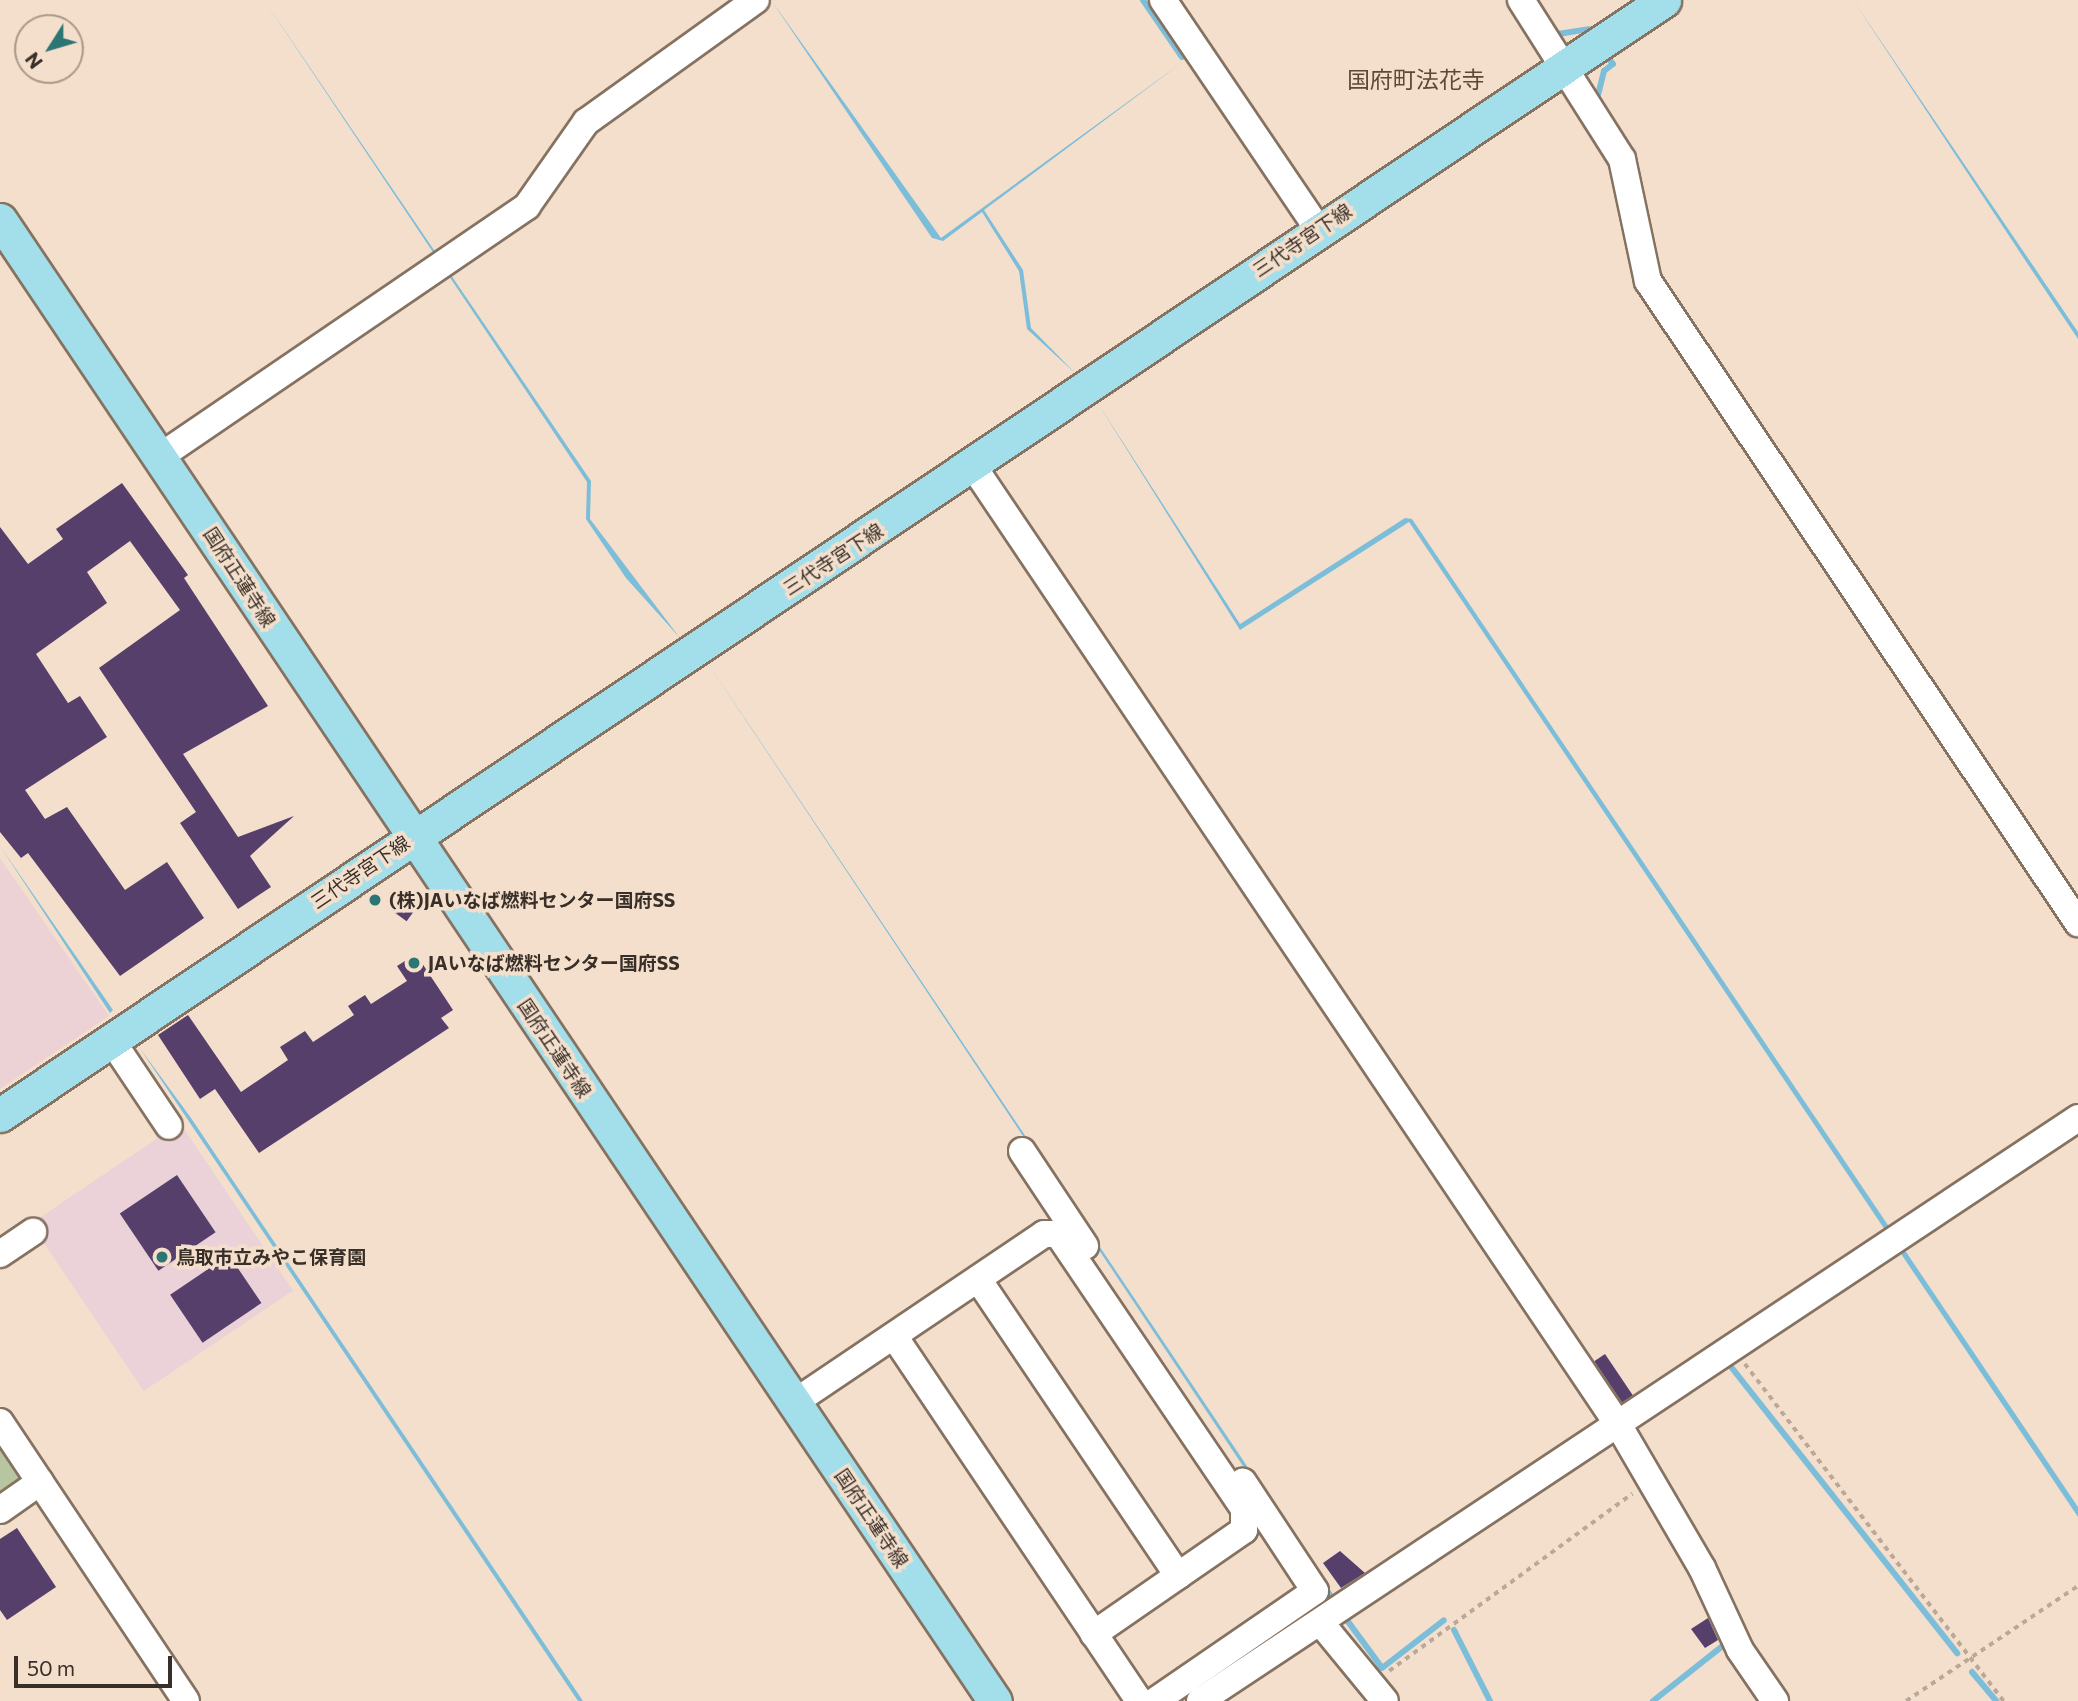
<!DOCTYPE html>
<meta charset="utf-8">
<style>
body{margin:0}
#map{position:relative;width:2078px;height:1701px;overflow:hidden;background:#f4dfcc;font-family:Commissioner,"Noto Sans JP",sans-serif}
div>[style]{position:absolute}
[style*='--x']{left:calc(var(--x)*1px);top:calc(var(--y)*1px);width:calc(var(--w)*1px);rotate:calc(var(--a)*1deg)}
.industrial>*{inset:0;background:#ecd2d4}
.education>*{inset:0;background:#ebd1d8;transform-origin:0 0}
.green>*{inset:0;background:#b7c5a1}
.water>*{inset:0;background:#7cbdda}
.stream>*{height:6px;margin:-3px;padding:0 3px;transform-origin:3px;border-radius:3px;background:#7cbdda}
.building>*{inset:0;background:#573f6c;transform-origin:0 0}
.path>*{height:3.5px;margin-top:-1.75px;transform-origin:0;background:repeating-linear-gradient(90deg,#baa899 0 5px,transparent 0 10px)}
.roads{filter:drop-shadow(2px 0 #857261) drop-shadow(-2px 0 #857261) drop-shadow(0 2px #857261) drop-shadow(0 -2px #857261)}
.minor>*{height:26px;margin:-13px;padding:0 13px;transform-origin:13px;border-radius:13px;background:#fff}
.major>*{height:33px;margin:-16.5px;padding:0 16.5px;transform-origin:16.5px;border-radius:16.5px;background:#a2dfeb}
.dots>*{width:19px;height:19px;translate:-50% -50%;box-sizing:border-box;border:4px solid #f4dfcc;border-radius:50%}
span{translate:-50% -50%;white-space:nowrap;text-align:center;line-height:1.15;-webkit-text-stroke:7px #f4dfcc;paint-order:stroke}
.street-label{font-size:19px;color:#382f28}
.poi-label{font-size:19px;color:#382f28;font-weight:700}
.left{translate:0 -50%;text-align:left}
.quarter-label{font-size:23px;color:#5b4939}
.north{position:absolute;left:14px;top:14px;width:70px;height:70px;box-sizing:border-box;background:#f4dfcc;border:2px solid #a9998a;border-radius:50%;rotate:233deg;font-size:19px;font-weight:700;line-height:28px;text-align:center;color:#382f28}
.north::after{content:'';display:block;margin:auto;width:24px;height:32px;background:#2b7573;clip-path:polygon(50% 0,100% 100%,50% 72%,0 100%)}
.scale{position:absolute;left:14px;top:1656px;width:158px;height:32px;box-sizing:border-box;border:4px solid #382f28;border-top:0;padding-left:9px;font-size:21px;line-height:24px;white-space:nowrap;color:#382f28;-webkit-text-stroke:5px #f4dfcc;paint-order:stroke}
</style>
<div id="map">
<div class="industrial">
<div style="clip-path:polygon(0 858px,109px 1016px,0 1089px)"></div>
</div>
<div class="education">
<div style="left:180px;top:1123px;width:202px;height:180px;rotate:56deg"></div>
</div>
<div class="green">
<div style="clip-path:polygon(0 1442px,25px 1483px,0 1501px)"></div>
</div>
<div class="water">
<div style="clip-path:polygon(264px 0,591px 481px,590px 519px,680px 638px,626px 578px,586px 519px,587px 482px)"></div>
<div style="clip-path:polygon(771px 0,941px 238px,1184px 61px,984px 210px,1023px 270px,1031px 328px,1075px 373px,1027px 329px,1019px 271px,982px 212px,943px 241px,932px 238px)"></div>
<div style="clip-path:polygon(1853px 0,2078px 332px,2078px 339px,2029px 266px)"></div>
<div style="clip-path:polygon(1097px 402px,1240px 624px,1405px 518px,1412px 519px,2078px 1507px,2078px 1517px,1409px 522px,1240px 630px)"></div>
<div style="clip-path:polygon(705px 659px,1335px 1597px,1179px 1701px,1168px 1701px,1325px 1589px)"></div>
<div style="clip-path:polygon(0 846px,113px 1010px,110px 1013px)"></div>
<div style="clip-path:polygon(139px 1047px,191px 1118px,583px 1701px,578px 1701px)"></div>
</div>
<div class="stream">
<div style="--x:1143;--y:0;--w:69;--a:55.6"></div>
<div style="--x:1553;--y:29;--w:7;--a:45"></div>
<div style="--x:1558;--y:34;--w:31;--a:-9"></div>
<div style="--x:1597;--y:99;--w:29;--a:-76"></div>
<div style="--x:1604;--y:71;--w:11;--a:-38"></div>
<div style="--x:1613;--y:64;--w:6;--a:-129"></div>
<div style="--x:1728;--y:1363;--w:370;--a:51.7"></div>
<div style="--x:1344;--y:1616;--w:64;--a:53.8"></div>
<div style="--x:1382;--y:1668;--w:78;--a:-37.7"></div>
<div style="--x:1454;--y:1630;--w:80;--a:63.1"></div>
<div style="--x:1972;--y:1672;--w:38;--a:50"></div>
<div style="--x:1653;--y:1701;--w:90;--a:-38.3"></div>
<div style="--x:1724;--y:1645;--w:6;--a:59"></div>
</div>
<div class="building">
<div style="clip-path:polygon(122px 483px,188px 575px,184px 578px,268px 706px,183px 754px,238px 837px,294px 816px,250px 856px,271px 887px,238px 909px,180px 823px,196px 812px,99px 668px,180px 610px,130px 541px,87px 572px,107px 603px,36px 654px,68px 703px,80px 696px,107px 737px,25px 790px,45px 819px,67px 807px,125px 890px,167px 862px,204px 918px,120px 976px,28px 853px,21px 858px,0 832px,0 527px,28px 564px,63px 539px,56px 529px)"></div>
<div style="left:404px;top:896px;width:17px;height:19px;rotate:36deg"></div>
<div style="clip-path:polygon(416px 954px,453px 1010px,441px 1018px,449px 1028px,259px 1153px,215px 1089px,200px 1099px,158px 1035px,188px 1015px,241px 1092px,288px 1060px,280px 1047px,305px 1031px,313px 1042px,354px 1015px,348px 1006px,365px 995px,371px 1004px,407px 981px,397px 966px)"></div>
<div style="left:177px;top:1175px;width:69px;height:69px;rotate:56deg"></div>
<div style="left:229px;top:1255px;width:58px;height:71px;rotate:56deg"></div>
<div style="left:1605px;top:1354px;width:50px;height:13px;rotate:56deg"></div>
<div style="clip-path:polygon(17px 1528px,56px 1587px,7px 1620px,0 1610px,0 1539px)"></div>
<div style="clip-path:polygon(1340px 1551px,1365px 1573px,1341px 1588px,1323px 1563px)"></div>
<div style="clip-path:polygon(1708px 1618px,1718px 1640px,1705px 1648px,1691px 1629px)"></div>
</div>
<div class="path">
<div style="--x:1745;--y:1364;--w:425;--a:52.5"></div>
<div style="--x:1389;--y:1671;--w:301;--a:-36.1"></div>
<div style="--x:1906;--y:1701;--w:207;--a:-33.8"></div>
</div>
<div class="roads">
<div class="minor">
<div style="--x:1163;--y:0;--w:277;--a:55.9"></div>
<div style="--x:1521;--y:0;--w:188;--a:57.6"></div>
<div style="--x:1622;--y:159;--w:125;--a:78"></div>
<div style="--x:1648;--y:281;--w:773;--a:56.19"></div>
<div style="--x:161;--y:456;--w:443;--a:-34.3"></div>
<div style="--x:527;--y:206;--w:103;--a:-54.9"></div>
<div style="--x:586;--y:122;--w:209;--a:-35.7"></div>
<div style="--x:973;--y:466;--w:1157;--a:56.06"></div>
<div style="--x:1619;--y:1426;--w:164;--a:59.7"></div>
<div style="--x:1702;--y:1568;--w:90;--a:65.1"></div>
<div style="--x:1740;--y:1650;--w:62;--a:55.5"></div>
<div style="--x:112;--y:1041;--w:102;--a:56.2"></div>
<div style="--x:1022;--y:1151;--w:114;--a:56.4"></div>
<div style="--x:0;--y:1254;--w:40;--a:-34"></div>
<div style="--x:978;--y:1279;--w:358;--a:56"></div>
<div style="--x:894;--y:1336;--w:440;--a:56.1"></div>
<div style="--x:795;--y:1402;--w:300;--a:-34"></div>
<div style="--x:1044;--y:1234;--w:14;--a:0"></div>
<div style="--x:1058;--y:1234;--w:332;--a:55.9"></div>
<div style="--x:1244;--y:1509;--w:21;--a:90"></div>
<div style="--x:1244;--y:1530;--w:183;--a:145.3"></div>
<div style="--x:0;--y:1422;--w:335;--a:56.3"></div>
<div style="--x:0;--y:1510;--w:49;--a:-35"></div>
<div style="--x:1320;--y:1622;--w:102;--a:50.6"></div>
<div style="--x:1155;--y:1701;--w:194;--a:-34.5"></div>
<div style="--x:1315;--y:1591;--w:131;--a:-123.4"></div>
<div style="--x:1200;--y:1701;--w:1054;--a:-33.58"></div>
</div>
<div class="major">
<div style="--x:0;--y:220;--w:1784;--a:56.11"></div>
<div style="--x:0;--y:1115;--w:2003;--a:-33.82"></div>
</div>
</div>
<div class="dots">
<div style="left:375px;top:900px;background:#2b7573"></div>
<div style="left:414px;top:963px;background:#2b7573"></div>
<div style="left:162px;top:1257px;background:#2b7573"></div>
</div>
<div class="street-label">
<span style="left:1302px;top:240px;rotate:-34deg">三代寺宮下線</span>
<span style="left:833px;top:559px;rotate:-33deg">三代寺宮下線</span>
<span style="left:240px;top:577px;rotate:57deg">国府正蓮寺線</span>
<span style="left:360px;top:872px;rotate:-34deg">三代寺宮下線</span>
<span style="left:555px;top:1048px;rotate:56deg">国府正蓮寺線</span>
<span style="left:872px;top:1518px;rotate:56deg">国府正蓮寺線</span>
</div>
<div class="poi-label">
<span class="left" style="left:389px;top:900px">(株)JAいなば燃料センター国府SS</span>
<span class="left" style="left:428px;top:963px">JAいなば燃料センター国府SS</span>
<span class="left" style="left:176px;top:1257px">鳥取市立みやこ保育園</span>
</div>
<div class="quarter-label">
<span style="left:1416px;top:79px">国府町法花寺</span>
</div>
<div class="north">N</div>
<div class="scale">50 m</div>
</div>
